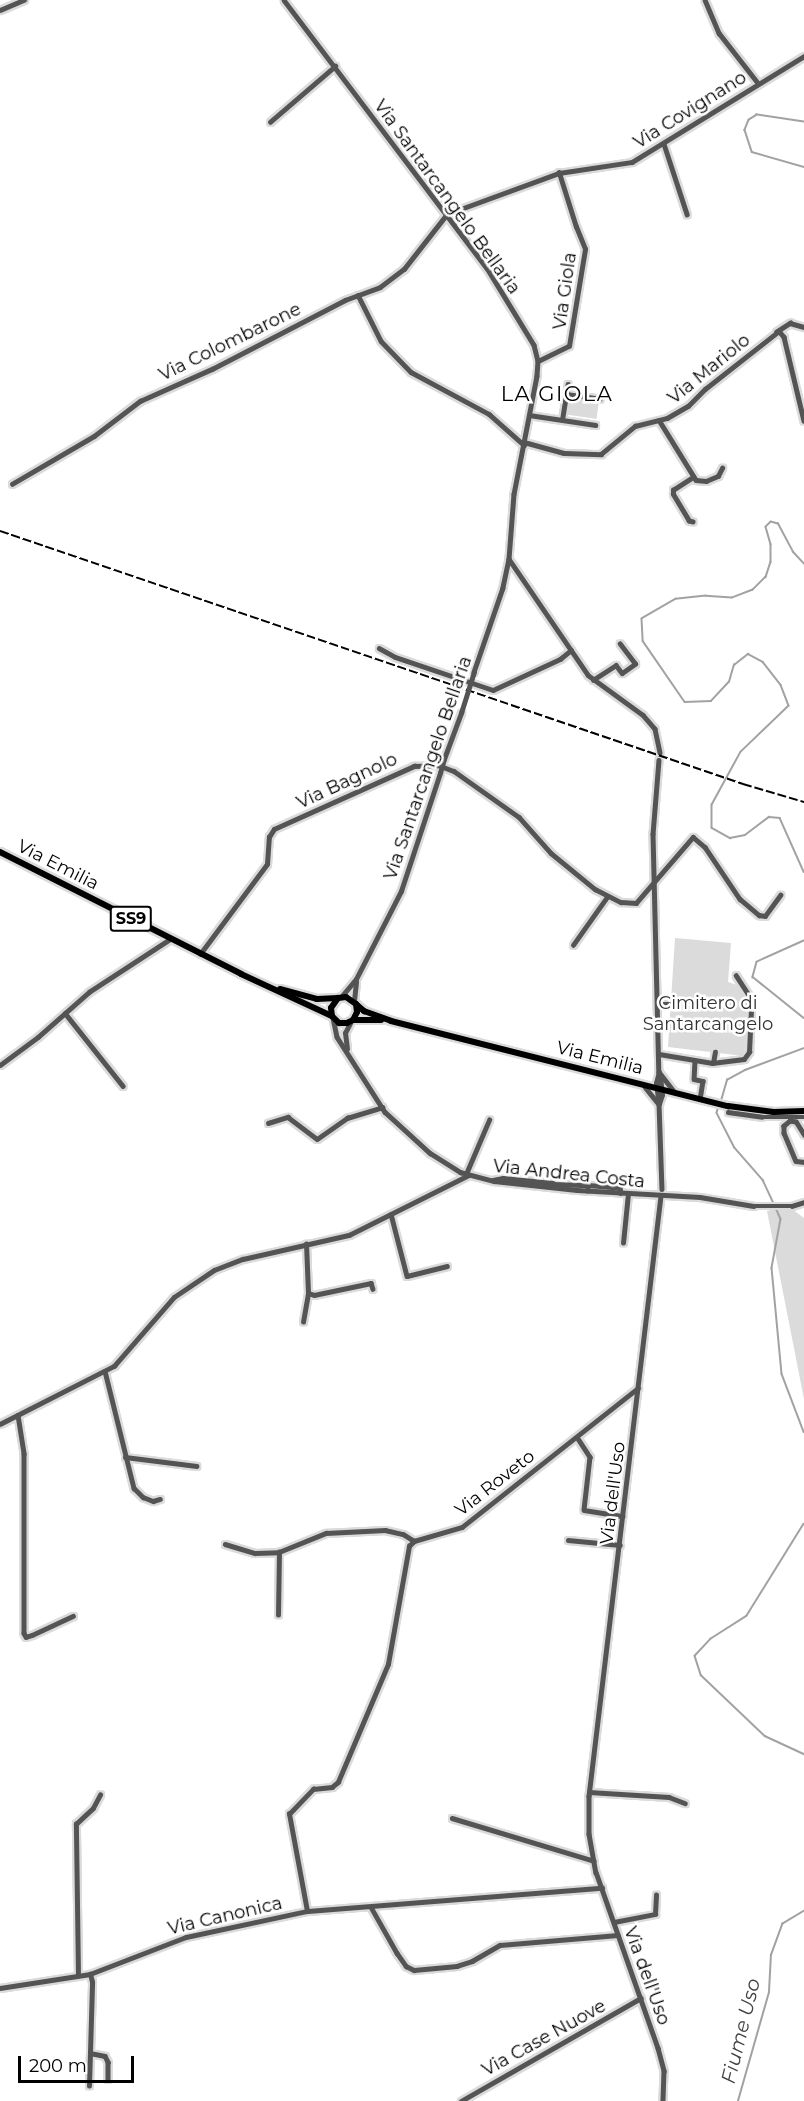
<!DOCTYPE html>
<style>
body{margin:0}
#map{position:relative;width:804px;height:2101px;overflow:hidden;background:#fff;font-family:Montserrat,sans-serif}
div>[style]{position:absolute}
[style*='--x']{left:calc(var(--x)*1px);top:calc(var(--y)*1px);width:calc(var(--w)*1px);rotate:calc(var(--a)*1deg)}
.green>*{inset:0;background:#dbdbdb;transform-origin:0 0}
.stream>*{height:1.5px;margin:-0.75px;padding:0 0.75px;transform-origin:0.75px;border-radius:0.75px;background:#a2a2a2}
.roads{filter:drop-shadow(2px 0 #dbdbdb) drop-shadow(-2px 0 #dbdbdb) drop-shadow(0 2px #dbdbdb) drop-shadow(0 -2px #dbdbdb)}
.minor>*{height:4.5px;margin:-2.25px;padding:0 2.25px;transform-origin:2.25px;border-radius:2.25px;background:#545454}
.major>*{height:6px;margin:-3px;padding:0 3px;transform-origin:3px;border-radius:3px;background:#000}
.rail>*{height:1.5px;margin-top:-0.75px;transform-origin:0;background:repeating-linear-gradient(90deg,#000 0 9px,transparent 0 12px)}
.minor-bridge>*{height:4.5px;margin:-2.25px;padding:0 2.25px;transform-origin:2.25px;border-radius:2.25px;background:#545454}
span{translate:-50% -50%;white-space:nowrap;text-align:center;line-height:1.15;-webkit-text-stroke:5px #fff;paint-order:stroke}
.shield-label span{padding:2px 4px;background:#fff;border:2px solid;border-radius:4px;-webkit-text-stroke-width:0}
.shield-label{font-size:16px;color:#000;font-weight:700}
.street-label{font-size:18px;color:#000}
.park-label{font-size:18px;color:#323232}
.water-label{font-size:20px;color:#434343;font-style:italic}
.quarter-label{font-size:21px;color:#000;letter-spacing:1.5px}
.scale{position:absolute;left:18px;top:2056px;width:116px;height:27px;box-sizing:border-box;border:3px solid #000;border-top:0;padding-left:8px;font-size:18px;line-height:21px;white-space:nowrap;color:#000;-webkit-text-stroke:4px #fff;paint-order:stroke}
</style>
<div id="map">
<div class="green">
<div style="left:570px;top:399px;width:29px;height:16px;rotate:8deg"></div>
<div style="clip-path:polygon(675px 938px,731px 943px,728px 982px,743px 987px,750px 1002px,744px 1056px,668px 1047px)"></div>
<div style="clip-path:polygon(788px 1206px,804px 1218px,804px 1399px,767px 1211px)"></div>
</div>
<div class="stream">
<div style="--x:804;--y:122;--w:48;--a:-171.5"></div>
<div style="--x:757;--y:115;--w:9;--a:148"></div>
<div style="--x:749;--y:120;--w:11;--a:112"></div>
<div style="--x:745;--y:130;--w:23;--a:72"></div>
<div style="--x:752;--y:152;--w:54;--a:16.1"></div>
<div style="--x:804;--y:564;--w:16;--a:-133"></div>
<div style="--x:793;--y:552;--w:32;--a:-118"></div>
<div style="--x:778;--y:524;--w:7;--a:-164"></div>
<div style="--x:771;--y:522;--w:7;--a:135"></div>
<div style="--x:766;--y:527;--w:18;--a:74"></div>
<div style="--x:771;--y:544;--w:18;--a:90"></div>
<div style="--x:771;--y:562;--w:16;--a:108"></div>
<div style="--x:766;--y:577;--w:18;--a:135"></div>
<div style="--x:753;--y:590;--w:22;--a:159"></div>
<div style="--x:732;--y:598;--w:26;--a:-176"></div>
<div style="--x:706;--y:596;--w:30;--a:174"></div>
<div style="--x:676;--y:599;--w:39;--a:150"></div>
<div style="--x:642;--y:619;--w:22;--a:87"></div>
<div style="--x:643;--y:641;--w:74;--a:55.5"></div>
<div style="--x:685;--y:702;--w:26;--a:-2"></div>
<div style="--x:711;--y:701;--w:26;--a:-47"></div>
<div style="--x:729;--y:682;--w:18;--a:-74"></div>
<div style="--x:734;--y:665;--w:18;--a:-38"></div>
<div style="--x:748;--y:654;--w:17;--a:28"></div>
<div style="--x:763;--y:662;--w:29;--a:52"></div>
<div style="--x:781;--y:685;--w:22;--a:69"></div>
<div style="--x:789;--y:706;--w:66;--a:136.2"></div>
<div style="--x:741;--y:752;--w:60;--a:118.7"></div>
<div style="--x:712;--y:805;--w:23;--a:90"></div>
<div style="--x:712;--y:828;--w:21;--a:29"></div>
<div style="--x:730;--y:838;--w:15;--a:-11"></div>
<div style="--x:745;--y:835;--w:30;--a:-37"></div>
<div style="--x:769;--y:817;--w:11;--a:5"></div>
<div style="--x:780;--y:818;--w:59;--a:66"></div>
<div style="--x:804;--y:941;--w:51;--a:155.9"></div>
<div style="--x:757;--y:962;--w:16;--a:105"></div>
<div style="--x:753;--y:977;--w:65;--a:38.8"></div>
<div style="--x:721;--y:1101;--w:22;--a:-74"></div>
<div style="--x:727;--y:1080;--w:21;--a:-29"></div>
<div style="--x:745;--y:1070;--w:63;--a:-20.4"></div>
<div style="--x:719;--y:1106;--w:7;--a:106"></div>
<div style="--x:717;--y:1113;--w:39;--a:63"></div>
<div style="--x:735;--y:1148;--w:43;--a:48.8"></div>
<div style="--x:763;--y:1180;--w:26;--a:65"></div>
<div style="--x:776;--y:1208;--w:12;--a:66"></div>
<div style="--x:781;--y:1219;--w:50;--a:100.4"></div>
<div style="--x:772;--y:1268;--w:106;--a:84.6"></div>
<div style="--x:782;--y:1374;--w:62;--a:69.2"></div>
<div style="--x:804;--y:1524;--w:108;--a:121.8"></div>
<div style="--x:747;--y:1616;--w:43;--a:147.4"></div>
<div style="--x:711;--y:1639;--w:23;--a:133"></div>
<div style="--x:695;--y:1656;--w:20;--a:72"></div>
<div style="--x:701;--y:1675;--w:88;--a:43.6"></div>
<div style="--x:765;--y:1736;--w:43;--a:24.8"></div>
<div style="--x:738;--y:2101;--w:113;--a:-74.1"></div>
<div style="--x:769;--y:1992;--w:37;--a:-87"></div>
<div style="--x:771;--y:1955;--w:33;--a:-70"></div>
<div style="--x:782;--y:1924;--w:26;--a:-31"></div>
</div>
<div class="roads">
<div class="minor">
<div style="--x:284;--y:0;--w:336;--a:52.9"></div>
<div style="--x:487;--y:268;--w:90;--a:58.6"></div>
<div style="--x:534;--y:345;--w:16;--a:76"></div>
<div style="--x:538;--y:361;--w:15;--a:94"></div>
<div style="--x:537;--y:376;--w:120;--a:101"></div>
<div style="--x:514;--y:494;--w:65;--a:94.4"></div>
<div style="--x:509;--y:559;--w:30;--a:102"></div>
<div style="--x:503;--y:588;--w:89;--a:109"></div>
<div style="--x:705;--y:0;--w:36;--a:67"></div>
<div style="--x:719;--y:33;--w:63;--a:52"></div>
<div style="--x:0;--y:10;--w:26;--a:-23"></div>
<div style="--x:270;--y:122;--w:86;--a:-40.7"></div>
<div style="--x:664;--y:144;--w:74;--a:71.8"></div>
<div style="--x:358;--y:295;--w:51;--a:63.4"></div>
<div style="--x:381;--y:341;--w:43;--a:45.9"></div>
<div style="--x:411;--y:372;--w:89;--a:28.3"></div>
<div style="--x:489;--y:414;--w:47;--a:41.5"></div>
<div style="--x:776;--y:332;--w:17;--a:-33"></div>
<div style="--x:790;--y:323;--w:15;--a:16"></div>
<div style="--x:538;--y:361;--w:34;--a:-26"></div>
<div style="--x:569;--y:346;--w:98;--a:-80.6"></div>
<div style="--x:585;--y:249;--w:24;--a:-112"></div>
<div style="--x:576;--y:227;--w:57;--a:-107.5"></div>
<div style="--x:566;--y:394;--w:34;--a:8"></div>
<div style="--x:529;--y:415;--w:67;--a:8.6"></div>
<div style="--x:562;--y:420;--w:36;--a:-81"></div>
<div style="--x:659;--y:420;--w:70;--a:58.3"></div>
<div style="--x:696;--y:480;--w:10;--a:6"></div>
<div style="--x:706;--y:481;--w:13;--a:-23"></div>
<div style="--x:718;--y:476;--w:9;--a:-63"></div>
<div style="--x:524;--y:442;--w:41;--a:15.4"></div>
<div style="--x:564;--y:453;--w:37;--a:2"></div>
<div style="--x:601;--y:454;--w:44;--a:-39.5"></div>
<div style="--x:635;--y:426;--w:33;--a:-14"></div>
<div style="--x:667;--y:418;--w:24;--a:-30"></div>
<div style="--x:688;--y:406;--w:24;--a:-45"></div>
<div style="--x:705;--y:389;--w:94;--a:-38.1"></div>
<div style="--x:779;--y:331;--w:8;--a:50"></div>
<div style="--x:784;--y:337;--w:86;--a:76.6"></div>
<div style="--x:12;--y:484;--w:95;--a:-30.3"></div>
<div style="--x:94;--y:436;--w:58;--a:-37.3"></div>
<div style="--x:140;--y:401;--w:79;--a:-24"></div>
<div style="--x:212;--y:369;--w:150;--a:-27.4"></div>
<div style="--x:345;--y:300;--w:37;--a:-20"></div>
<div style="--x:380;--y:287;--w:30;--a:-37"></div>
<div style="--x:404;--y:269;--w:70;--a:-52"></div>
<div style="--x:447;--y:214;--w:119;--a:-20.1"></div>
<div style="--x:559;--y:173;--w:74;--a:-8.6"></div>
<div style="--x:632;--y:162;--w:202;--a:-31.6"></div>
<div style="--x:693;--y:522;--w:4;--a:-166"></div>
<div style="--x:689;--y:521;--w:31;--a:-121"></div>
<div style="--x:673;--y:494;--w:4;--a:-90"></div>
<div style="--x:673;--y:490;--w:24;--a:-33"></div>
<div style="--x:509;--y:559;--w:140;--a:55.7"></div>
<div style="--x:588;--y:675;--w:68;--a:36"></div>
<div style="--x:643;--y:715;--w:18;--a:49"></div>
<div style="--x:655;--y:729;--w:24;--a:78"></div>
<div style="--x:379;--y:648;--w:18;--a:29"></div>
<div style="--x:395;--y:657;--w:103;--a:18.6"></div>
<div style="--x:493;--y:690;--w:74;--a:-24.8"></div>
<div style="--x:560;--y:659;--w:14;--a:-39"></div>
<div style="--x:593;--y:680;--w:27;--a:-33"></div>
<div style="--x:616;--y:665;--w:10;--a:53"></div>
<div style="--x:622;--y:673;--w:16;--a:-35"></div>
<div style="--x:635;--y:664;--w:25;--a:-127"></div>
<div style="--x:444;--y:759;--w:49;--a:-69.7"></div>
<div style="--x:659;--y:760;--w:74;--a:94.6"></div>
<div style="--x:653;--y:834;--w:238;--a:88.6"></div>
<div style="--x:659;--y:1072;--w:24;--a:52"></div>
<div style="--x:573;--y:945;--w:59;--a:-54.7"></div>
<div style="--x:200;--y:954;--w:112;--a:-53.3"></div>
<div style="--x:267;--y:864;--w:27;--a:-86"></div>
<div style="--x:269;--y:837;--w:9;--a:-58"></div>
<div style="--x:274;--y:829;--w:154;--a:-24.2"></div>
<div style="--x:414;--y:766;--w:24;--a:-2"></div>
<div style="--x:438;--y:765;--w:17;--a:21"></div>
<div style="--x:454;--y:771;--w:80;--a:35.3"></div>
<div style="--x:519;--y:817;--w:48;--a:48.4"></div>
<div style="--x:551;--y:853;--w:57;--a:39.3"></div>
<div style="--x:595;--y:889;--w:29;--a:27"></div>
<div style="--x:621;--y:902;--w:15;--a:4"></div>
<div style="--x:636;--y:903;--w:87;--a:-49.2"></div>
<div style="--x:693;--y:837;--w:16;--a:40"></div>
<div style="--x:705;--y:847;--w:63;--a:56.1"></div>
<div style="--x:740;--y:899;--w:25;--a:40"></div>
<div style="--x:759;--y:915;--w:6;--a:9"></div>
<div style="--x:765;--y:916;--w:26;--a:-54"></div>
<div style="--x:341;--y:997;--w:23;--a:-50"></div>
<div style="--x:356;--y:979;--w:99;--a:-62.9"></div>
<div style="--x:401;--y:891;--w:124;--a:-71.7"></div>
<div style="--x:354;--y:1001;--w:19;--a:-84"></div>
<div style="--x:657;--y:1004;--w:13;--a:0"></div>
<div style="--x:65;--y:1013;--w:93;--a:51.5"></div>
<div style="--x:333;--y:1018;--w:19;--a:78"></div>
<div style="--x:337;--y:1037;--w:89;--a:57.4"></div>
<div style="--x:385;--y:1112;--w:61;--a:42.3"></div>
<div style="--x:430;--y:1153;--w:36;--a:32"></div>
<div style="--x:460;--y:1172;--w:35;--a:15"></div>
<div style="--x:494;--y:1181;--w:83;--a:6.2"></div>
<div style="--x:577;--y:1190;--w:123;--a:3.3"></div>
<div style="--x:700;--y:1197;--w:54;--a:9.6"></div>
<div style="--x:753;--y:1206;--w:39;--a:0"></div>
<div style="--x:792;--y:1206;--w:13;--a:-18"></div>
<div style="--x:347;--y:1049;--w:16;--a:-97"></div>
<div style="--x:345;--y:1033;--w:11;--a:-63"></div>
<div style="--x:659;--y:1054;--w:54;--a:9.6"></div>
<div style="--x:712;--y:1063;--w:32;--a:-7"></div>
<div style="--x:744;--y:1059;--w:9;--a:-54"></div>
<div style="--x:749;--y:1052;--w:43;--a:-87.3"></div>
<div style="--x:751;--y:1009;--w:13;--a:-99"></div>
<div style="--x:749;--y:996;--w:24;--a:-123"></div>
<div style="--x:695;--y:1061;--w:18;--a:93"></div>
<div style="--x:694;--y:1079;--w:9;--a:13"></div>
<div style="--x:703;--y:1081;--w:18;--a:99"></div>
<div style="--x:713;--y:1063;--w:11;--a:-80"></div>
<div style="--x:0;--y:1065;--w:47;--a:-36.4"></div>
<div style="--x:38;--y:1037;--w:68;--a:-41.4"></div>
<div style="--x:89;--y:992;--w:97;--a:-33.2"></div>
<div style="--x:645;--y:1087;--w:22;--a:51"></div>
<div style="--x:659;--y:1104;--w:85;--a:88"></div>
<div style="--x:658;--y:1099;--w:16;--a:-97"></div>
<div style="--x:656;--y:1083;--w:11;--a:-75"></div>
<div style="--x:659;--y:1104;--w:9;--a:-72"></div>
<div style="--x:662;--y:1095;--w:18;--a:-96"></div>
<div style="--x:728;--y:1112;--w:34;--a:8"></div>
<div style="--x:762;--y:1117;--w:42;--a:0"></div>
<div style="--x:268;--y:1123;--w:21;--a:-17"></div>
<div style="--x:288;--y:1117;--w:36;--a:37"></div>
<div style="--x:317;--y:1139;--w:37;--a:-35"></div>
<div style="--x:347;--y:1118;--w:37;--a:-17"></div>
<div style="--x:804;--y:1135;--w:15;--a:-122"></div>
<div style="--x:796;--y:1122;--w:6;--a:-171"></div>
<div style="--x:790;--y:1121;--w:8;--a:140"></div>
<div style="--x:784;--y:1126;--w:7;--a:90"></div>
<div style="--x:784;--y:1133;--w:30;--a:67"></div>
<div style="--x:796;--y:1161;--w:8;--a:7"></div>
<div style="--x:466;--y:1174;--w:59;--a:-66.9"></div>
<div style="--x:493;--y:1180;--w:10;--a:-11"></div>
<div style="--x:503;--y:1178;--w:50;--a:5.7"></div>
<div style="--x:553;--y:1184;--w:35;--a:2"></div>
<div style="--x:587;--y:1191;--w:6;--a:-81"></div>
<div style="--x:588;--y:1185;--w:32;--a:5"></div>
<div style="--x:620;--y:1188;--w:5;--a:79"></div>
<div style="--x:661;--y:1196;--w:604;--a:96.84"></div>
<div style="--x:589;--y:1796;--w:38;--a:90"></div>
<div style="--x:589;--y:1834;--w:39;--a:80"></div>
<div style="--x:596;--y:1872;--w:187;--a:70.6"></div>
<div style="--x:658;--y:2048;--w:24;--a:75"></div>
<div style="--x:664;--y:2071;--w:30;--a:92"></div>
<div style="--x:391;--y:1214;--w:64;--a:75.5"></div>
<div style="--x:407;--y:1276;--w:41;--a:-14"></div>
<div style="--x:623;--y:1243;--w:49;--a:-84.2"></div>
<div style="--x:308;--y:1293;--w:6;--a:18"></div>
<div style="--x:314;--y:1295;--w:58;--a:-11.9"></div>
<div style="--x:371;--y:1283;--w:6;--a:72"></div>
<div style="--x:303;--y:1322;--w:29;--a:-80"></div>
<div style="--x:308;--y:1293;--w:49;--a:-92.3"></div>
<div style="--x:105;--y:1371;--w:121;--a:76.1"></div>
<div style="--x:134;--y:1488;--w:13;--a:45"></div>
<div style="--x:143;--y:1497;--w:11;--a:22"></div>
<div style="--x:153;--y:1501;--w:7;--a:-16"></div>
<div style="--x:18;--y:1415;--w:39;--a:81"></div>
<div style="--x:24;--y:1454;--w:179;--a:90"></div>
<div style="--x:24;--y:1633;--w:4;--a:63"></div>
<div style="--x:26;--y:1637;--w:6;--a:-18"></div>
<div style="--x:32;--y:1635;--w:45;--a:-24.9"></div>
<div style="--x:0;--y:1424;--w:128;--a:-27"></div>
<div style="--x:114;--y:1366;--w:91;--a:-49"></div>
<div style="--x:174;--y:1297;--w:48;--a:-34"></div>
<div style="--x:214;--y:1270;--w:31;--a:-21"></div>
<div style="--x:243;--y:1259;--w:109;--a:-12.8"></div>
<div style="--x:349;--y:1235;--w:134;--a:-26.6"></div>
<div style="--x:577;--y:1437;--w:24;--a:57"></div>
<div style="--x:590;--y:1457;--w:53;--a:96.5"></div>
<div style="--x:584;--y:1510;--w:39;--a:9"></div>
<div style="--x:125;--y:1457;--w:72;--a:7.2"></div>
<div style="--x:568;--y:1540;--w:52;--a:5.5"></div>
<div style="--x:225;--y:1544;--w:31;--a:17"></div>
<div style="--x:255;--y:1553;--w:24;--a:-2"></div>
<div style="--x:279;--y:1552;--w:51;--a:-22"></div>
<div style="--x:326;--y:1533;--w:59;--a:-2.9"></div>
<div style="--x:385;--y:1530;--w:18;--a:13"></div>
<div style="--x:403;--y:1534;--w:13;--a:32"></div>
<div style="--x:414;--y:1541;--w:50;--a:-16.3"></div>
<div style="--x:462;--y:1527;--w:224;--a:-38.3"></div>
<div style="--x:278;--y:1615;--w:63;--a:-89.1"></div>
<div style="--x:589;--y:1792;--w:80;--a:3.6"></div>
<div style="--x:669;--y:1797;--w:17;--a:21"></div>
<div style="--x:452;--y:1818;--w:148;--a:16.8"></div>
<div style="--x:371;--y:1907;--w:53;--a:60.5"></div>
<div style="--x:397;--y:1953;--w:16;--a:55"></div>
<div style="--x:406;--y:1966;--w:9;--a:27"></div>
<div style="--x:414;--y:1970;--w:43;--a:-5.3"></div>
<div style="--x:457;--y:1966;--w:16;--a:-18"></div>
<div style="--x:472;--y:1961;--w:32;--a:-30"></div>
<div style="--x:500;--y:1945;--w:118;--a:-4.8"></div>
<div style="--x:307;--y:1911;--w:99;--a:-100.5"></div>
<div style="--x:289;--y:1814;--w:35;--a:-46"></div>
<div style="--x:313;--y:1789;--w:19;--a:-6"></div>
<div style="--x:332;--y:1787;--w:8;--a:-40"></div>
<div style="--x:338;--y:1782;--w:128;--a:-67"></div>
<div style="--x:388;--y:1664;--w:120;--a:-79.9"></div>
<div style="--x:409;--y:1546;--w:7;--a:-45"></div>
<div style="--x:614;--y:1922;--w:42;--a:-11"></div>
<div style="--x:655;--y:1914;--w:19;--a:-87"></div>
<div style="--x:78;--y:1976;--w:152;--a:-90.8"></div>
<div style="--x:76;--y:1824;--w:23;--a:-43"></div>
<div style="--x:93;--y:1808;--w:15;--a:-62"></div>
<div style="--x:0;--y:1988;--w:91;--a:-8.8"></div>
<div style="--x:90;--y:1974;--w:103;--a:-21.1"></div>
<div style="--x:186;--y:1937;--w:124;--a:-12.1"></div>
<div style="--x:307;--y:1911;--w:296;--a:-4.5"></div>
<div style="--x:90;--y:2053;--w:15;--a:11"></div>
<div style="--x:105;--y:2056;--w:7;--a:63"></div>
<div style="--x:108;--y:2062;--w:17;--a:90"></div>
<div style="--x:89;--y:2086;--w:104;--a:-88.3"></div>
<div style="--x:92;--y:1982;--w:8;--a:-104"></div>
<div style="--x:461;--y:2101;--w:207;--a:-29.8"></div>
</div>
<div class="major">
<div style="--x:0;--y:852;--w:270;--a:26.8"></div>
<div style="--x:241;--y:974;--w:100;--a:24.8"></div>
<div style="--x:332;--y:1016;--w:10;--a:45"></div>
<div style="--x:339;--y:1023;--w:8;--a:0"></div>
<div style="--x:347;--y:1023;--w:7;--a:-27"></div>
<div style="--x:353;--y:1020;--w:9;--a:-63"></div>
<div style="--x:357;--y:1012;--w:8;--a:-97"></div>
<div style="--x:356;--y:1004;--w:12;--a:-145"></div>
<div style="--x:346;--y:997;--w:8;--a:173"></div>
<div style="--x:338;--y:998;--w:12;--a:125"></div>
<div style="--x:331;--y:1008;--w:8;--a:83"></div>
<div style="--x:280;--y:989;--w:38;--a:15"></div>
<div style="--x:317;--y:999;--w:21;--a:-3"></div>
<div style="--x:356;--y:1004;--w:11;--a:41"></div>
<div style="--x:364;--y:1011;--w:29;--a:20"></div>
<div style="--x:391;--y:1021;--w:348;--a:14.2"></div>
<div style="--x:728;--y:1106;--w:46;--a:7.4"></div>
<div style="--x:774;--y:1112;--w:30;--a:-2"></div>
<div style="--x:353;--y:1020;--w:28;--a:0"></div>
</div>
</div>
<div class="rail">
<div style="--x:0;--y:531;--w:785;--a:18.8"></div>
<div style="--x:743;--y:784;--w:64;--a:16.4"></div>
</div>
<div class="minor-bridge">
<div style="--x:461;--y:713;--w:43;--a:-72.4"></div>
<div style="--x:440;--y:773;--w:15;--a:-74"></div>
</div>
<div class="shield-label">
<span style="left:131px;top:919px">SS9</span>
</div>
<div class="street-label">
<span style="left:690px;top:110px;rotate:-32deg">Via Covignano</span>
<span style="left:447px;top:197px;rotate:54deg">Via Santarcangelo Bellaria</span>
<span style="left:565px;top:291px;rotate:-82deg">Via Giola</span>
<span style="left:230px;top:342px;rotate:-26deg">Via Colombarone</span>
<span style="left:709px;top:369px;rotate:-39deg">Via Mariolo</span>
<span style="left:428px;top:768px;rotate:-71deg">Via Santarcangelo Bellaria</span>
<span style="left:347px;top:781px;rotate:-25deg">Via Bagnolo</span>
<span style="left:58px;top:865px;rotate:27deg">Via Emilia</span>
<span style="left:600px;top:1058px;rotate:14deg">Via Emilia</span>
<span style="left:569px;top:1174px;rotate:6deg">Via Andrea Costa</span>
<span style="left:495px;top:1483px;rotate:-38deg">Via Roveto</span>
<span style="left:613px;top:1493px;rotate:-83deg">Via dell'Uso</span>
<span style="left:225px;top:1916px;rotate:-13deg">Via Canonica</span>
<span style="left:647px;top:1976px;rotate:70deg">Via dell'Uso</span>
<span style="left:544px;top:2038px;rotate:-29deg">Via Case Nuove</span>
</div>
<div class="park-label">
<span style="left:708px;top:1014px">Cimitero di<br>Santarcangelo</span>
</div>
<div class="water-label">
<span style="left:741px;top:2031px;rotate:-76deg">Fiume Uso</span>
</div>
<div class="quarter-label">
<span style="left:557px;top:394px">LA GIOLA</span>
</div>
<div class="scale">200 m</div>
</div>
